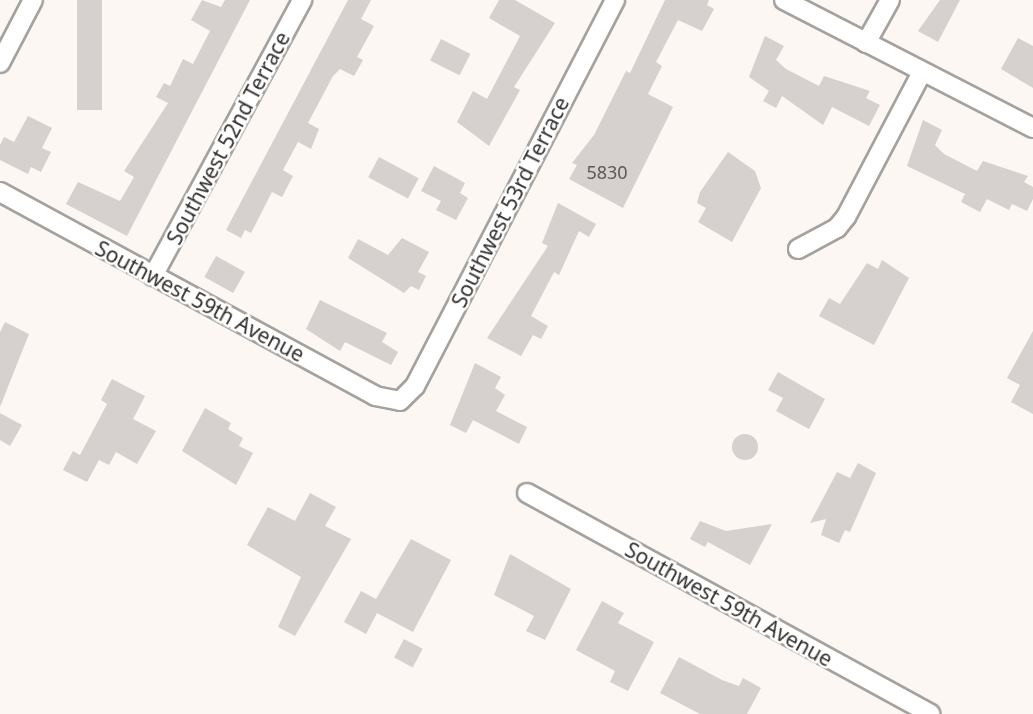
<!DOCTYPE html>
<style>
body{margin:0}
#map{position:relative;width:1033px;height:714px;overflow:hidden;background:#fcf7f3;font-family:"Noto Sans",sans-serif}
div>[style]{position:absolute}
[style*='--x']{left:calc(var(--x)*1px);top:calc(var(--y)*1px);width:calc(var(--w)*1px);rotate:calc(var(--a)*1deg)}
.building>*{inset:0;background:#d6d0ce;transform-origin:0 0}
.round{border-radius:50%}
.roads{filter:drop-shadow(2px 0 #a5a19d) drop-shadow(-2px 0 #a5a19d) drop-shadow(0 2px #a5a19d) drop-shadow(0 -2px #a5a19d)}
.minor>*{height:18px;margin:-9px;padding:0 9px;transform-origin:9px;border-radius:9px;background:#fff}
span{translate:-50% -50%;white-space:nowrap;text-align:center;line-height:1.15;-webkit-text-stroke:5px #fff;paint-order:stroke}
.number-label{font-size:18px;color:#5b5856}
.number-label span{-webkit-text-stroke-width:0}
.street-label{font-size:21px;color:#32302e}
</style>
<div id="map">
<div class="building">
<div style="left:77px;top:0;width:25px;height:110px"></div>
<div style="clip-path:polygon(202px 0,221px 7px,225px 0,250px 0,127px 236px,66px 204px,78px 182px,120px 201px,134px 177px,124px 171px,168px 103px,156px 97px,164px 83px,170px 86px,183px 59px,193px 64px,210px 31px,191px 20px)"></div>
<div style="clip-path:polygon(348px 0,371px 0,361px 19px,374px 26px,357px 57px,363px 60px,354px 76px,340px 69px,333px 76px,308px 123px,319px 129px,311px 149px,298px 142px,283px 170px,293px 176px,282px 197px,272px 192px,251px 233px,245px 230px,241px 238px,226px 230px)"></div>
<div style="clip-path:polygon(499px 0,515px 0,555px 23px,514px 87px,520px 90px,489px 146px,457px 122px,473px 91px,487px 99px,520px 36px,489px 18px)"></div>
<div style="clip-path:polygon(665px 0,709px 0,707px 5px,714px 9px,702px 31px,678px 20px,656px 62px,662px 66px,648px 94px,673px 107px,623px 208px,569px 179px,577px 165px,572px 163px,594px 135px,626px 71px,630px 73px)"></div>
<div style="clip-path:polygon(940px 0,960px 0,938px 42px,918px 31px)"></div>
<div style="clip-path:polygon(765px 36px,784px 46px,776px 60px,786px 69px,819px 86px,824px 76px,870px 91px,866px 98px,880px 105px,869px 126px,832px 107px,823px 125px,782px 96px,776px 108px,763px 101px,769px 91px,749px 77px)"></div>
<div style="clip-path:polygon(1018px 38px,1033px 46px,1033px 88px,1001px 69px)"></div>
<div style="left:441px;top:39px;width:33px;height:24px;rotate:27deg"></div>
<div style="clip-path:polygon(28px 116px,52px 128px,42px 148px,51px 152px,41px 172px,31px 167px,28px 174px,0 160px,0 145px,4px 137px,14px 142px)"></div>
<div style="clip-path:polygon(923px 120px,942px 130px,935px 145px,944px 154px,977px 171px,983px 161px,1028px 176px,1024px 182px,1033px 187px,1033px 199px,1027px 211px,1012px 204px,1009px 210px,987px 199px,980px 212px,961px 202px,965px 194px,907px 166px)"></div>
<div style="clip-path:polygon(728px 152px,755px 171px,761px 188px,732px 242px,698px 222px,706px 208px,697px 203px,700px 192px)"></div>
<div style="left:379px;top:157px;width:45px;height:23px;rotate:28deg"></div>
<div style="clip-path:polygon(434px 166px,465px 183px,460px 193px,468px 198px,456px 220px,436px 210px,441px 201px,421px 191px)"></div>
<div style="clip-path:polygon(558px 203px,596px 224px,589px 237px,579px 231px,559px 275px,554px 272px,531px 316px,548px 326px,541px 339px,533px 335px,521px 356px,487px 338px,548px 246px,542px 243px)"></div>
<div style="clip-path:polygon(402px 238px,429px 252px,418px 272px,426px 276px,419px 290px,411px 286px,404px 293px,348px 258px,358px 239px,388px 255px)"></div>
<div style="left:216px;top:256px;width:33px;height:24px;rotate:29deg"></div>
<div style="clip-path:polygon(882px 260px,909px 278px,874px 345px,819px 316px,829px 298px,840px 304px,867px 263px,878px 269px)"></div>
<div style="clip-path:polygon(320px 300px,387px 333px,382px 342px,398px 352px,391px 365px,345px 342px,340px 351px,306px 329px)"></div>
<div style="clip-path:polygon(5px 322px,29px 334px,0 407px,0 332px)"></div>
<div style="clip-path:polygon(1033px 331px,1033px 414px,1011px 402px,1020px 385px,1007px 378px)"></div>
<div style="clip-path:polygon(475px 363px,501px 377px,495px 388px,505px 395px,496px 411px,527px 427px,519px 444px,473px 420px,466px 433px,450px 425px)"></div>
<div style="clip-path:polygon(778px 372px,825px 399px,809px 429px,776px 411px,783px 398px,768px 390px)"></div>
<div style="clip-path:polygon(112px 379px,145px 396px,133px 419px,156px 431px,137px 464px,116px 452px,109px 465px,99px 460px,87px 482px,63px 470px,73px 451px,80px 455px,107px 404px,101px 400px)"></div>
<div style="clip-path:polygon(205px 408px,231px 423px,228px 429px,243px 438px,239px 446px,253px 453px,236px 485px,182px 451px)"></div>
<div style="clip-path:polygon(0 413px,22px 425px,10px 446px,0 440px)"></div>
<div class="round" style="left:732px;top:434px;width:26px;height:26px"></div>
<div style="clip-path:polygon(858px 463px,876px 473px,850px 532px,845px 530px,839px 543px,821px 535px,826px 519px,810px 523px,837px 472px,850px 478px)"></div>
<div style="clip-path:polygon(310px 493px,336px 507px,325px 526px,351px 539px,295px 636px,278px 627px,301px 577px,247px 545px,268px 507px,295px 521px)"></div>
<div style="clip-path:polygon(700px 521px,726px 531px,772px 524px,750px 565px,708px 542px,705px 547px,690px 539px)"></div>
<div style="clip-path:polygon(411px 539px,451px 560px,413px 632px,377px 613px,366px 634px,344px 622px,361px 591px,376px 599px)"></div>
<div style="clip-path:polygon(510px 554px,571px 589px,545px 640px,526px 631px,534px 616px,494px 595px)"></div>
<div style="clip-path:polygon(602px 601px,624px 613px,618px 623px,654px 642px,628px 691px,610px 682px,615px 671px,576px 650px)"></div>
<div style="left:404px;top:639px;width:21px;height:21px;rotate:28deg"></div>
<div style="clip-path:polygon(679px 657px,722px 680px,739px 686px,743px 678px,761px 688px,747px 714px,700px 714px,660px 693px)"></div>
</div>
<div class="roads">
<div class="minor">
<div style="--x:784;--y:0;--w:280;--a:27.2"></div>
<div style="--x:866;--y:43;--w:49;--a:-60.8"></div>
<div style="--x:0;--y:63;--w:71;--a:-62.4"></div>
<div style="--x:0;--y:192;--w:427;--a:28.5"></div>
<div style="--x:375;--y:396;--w:25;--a:11"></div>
<div style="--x:400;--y:401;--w:21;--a:-45"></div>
<div style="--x:415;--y:386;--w:435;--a:-62.6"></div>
<div style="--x:798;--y:249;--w:44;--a:-28.3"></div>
<div style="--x:837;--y:228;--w:14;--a:-51"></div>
<div style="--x:846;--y:217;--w:164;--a:-62.3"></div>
<div style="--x:153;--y:276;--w:314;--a:-61.6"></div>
<div style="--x:527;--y:493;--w:460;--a:28.7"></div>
</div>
</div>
<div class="number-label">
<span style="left:607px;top:172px">5830</span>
</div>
<div class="street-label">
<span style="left:228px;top:138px;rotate:-62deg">Southwest 52nd Terrace</span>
<span style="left:510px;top:202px;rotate:-63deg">Southwest 53rd Terrace</span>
<span style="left:200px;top:301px;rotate:28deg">Southwest 59th Avenue</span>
<span style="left:729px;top:604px;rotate:29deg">Southwest 59th Avenue</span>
</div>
</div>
